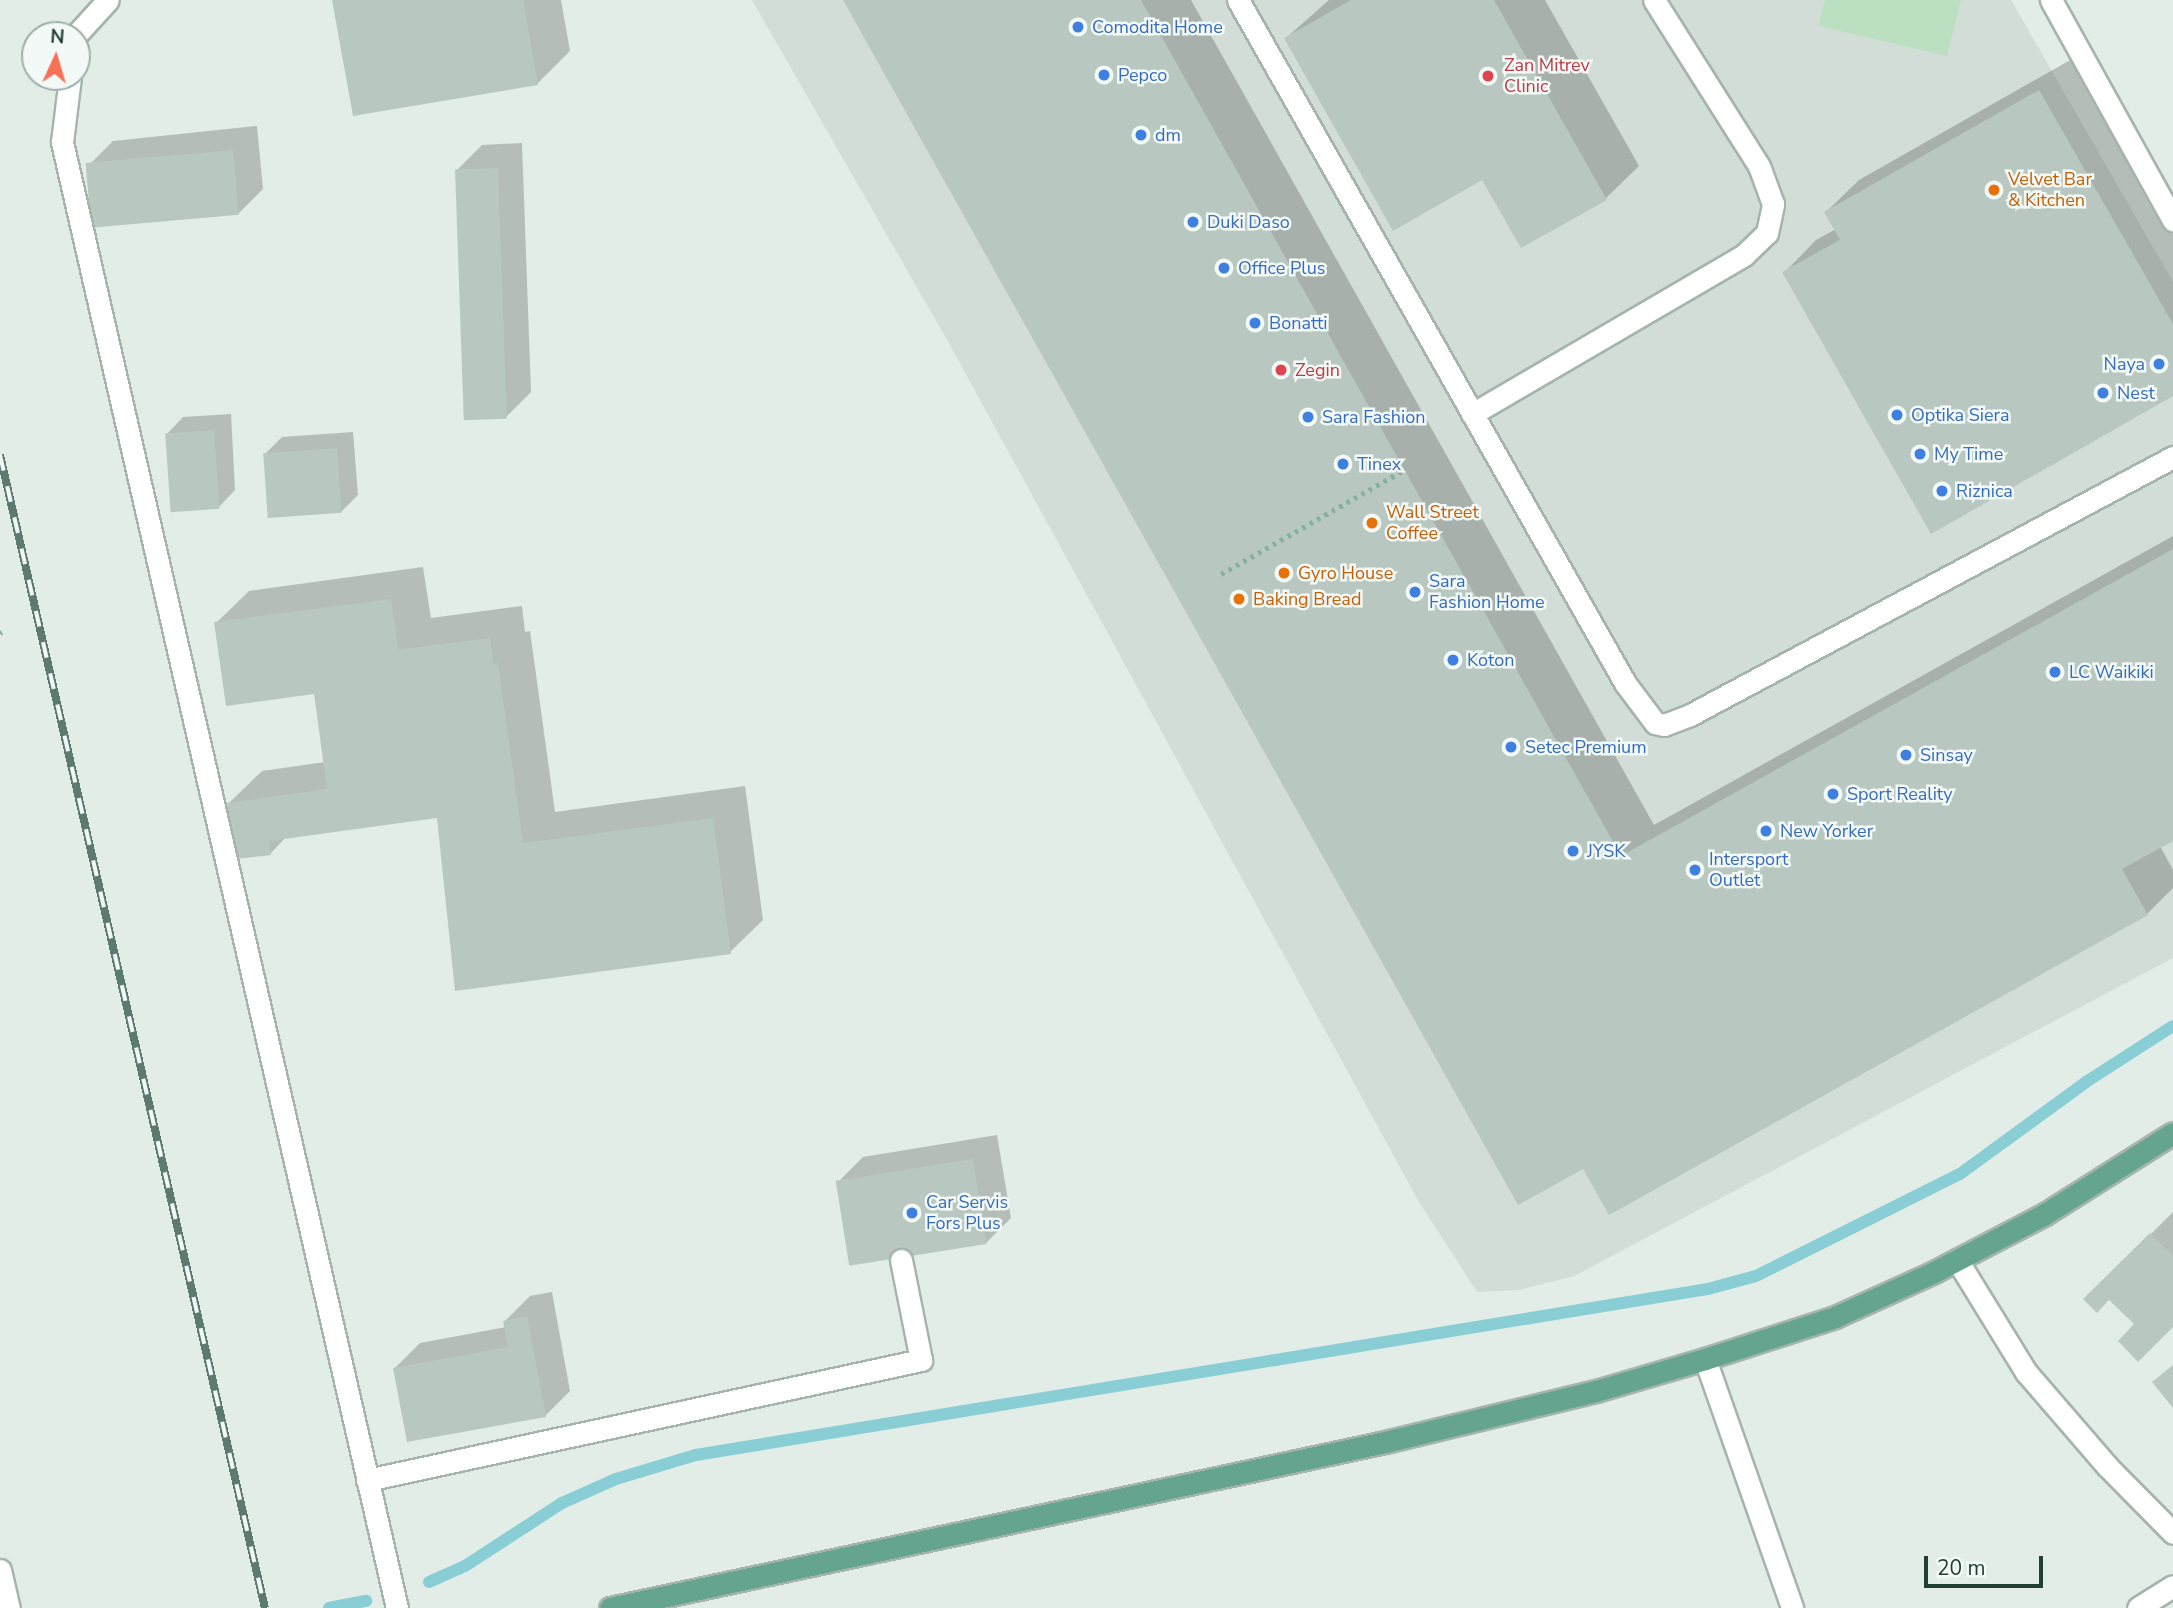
<!DOCTYPE html>
<style>
body{margin:0}
#map{position:relative;width:2173px;height:1608px;overflow:hidden;background:#e2ede7;font-family:"Nunito Sans",sans-serif}
div>[style]{position:absolute}
[style*='--x']{left:calc(var(--x)*1px);top:calc(var(--y)*1px);width:calc(var(--w)*1px);rotate:calc(var(--a)*1deg)}
.built>*{inset:0;background:#d1ddd6}
.green>*{inset:0;background:#bbdfc1}
.shadow>*{inset:0;background:#0003}
.stream>*{height:12px;margin:-6px;padding:0 6px;transform-origin:6px;border-radius:6px;background:#89ced4}
.building>*{inset:0;background:#b8c8c0;transform-origin:0 0}
.path>*{height:4.5px;margin-top:-2.25px;transform-origin:0;background:repeating-linear-gradient(90deg,#82b29f 0 3.5px,transparent 0 8.5px)}
.roads{filter:drop-shadow(2px 0 #a5b5ae) drop-shadow(-2px 0 #a5b5ae) drop-shadow(0 2px #a5b5ae) drop-shadow(0 -2px #a5b5ae)}
.minor>*{height:21px;margin:-10.5px;padding:0 10.5px;transform-origin:10.5px;border-radius:10.5px;background:#fff}
.major>*{height:21px;margin:-10.5px;padding:0 10.5px;transform-origin:10.5px;border-radius:10.5px;background:#65a48f}
.rail>*{height:8px;margin-top:-4px;transform-origin:0;background:repeating-linear-gradient(90deg,#f3f9f6 0 16px,#5c7a70 0 32px);box-sizing:border-box;border-block:2px solid #5c7a70}
.dots>*{width:19px;height:19px;translate:-50% -50%;box-sizing:border-box;border:4px solid #f3f9f6;border-radius:50%}
span{translate:-50% -50%;white-space:nowrap;text-align:center;line-height:1.15;-webkit-text-stroke:5px #f3f9f6;paint-order:stroke}
.shop-label{font-size:18px;color:#366cbe}
.left{translate:0 -50%;text-align:left}
.right{translate:-100% -50%;text-align:right}
.health-label{font-size:18px;color:#be3a42}
.food-label{font-size:18px;color:#c56008}
.north{position:absolute;left:21px;top:21px;width:70px;height:70px;box-sizing:border-box;background:#f3f9f6;border:2px solid #9fafa9;border-radius:50%;rotate:4deg;font-size:19px;font-weight:700;line-height:28px;text-align:center;color:#223f35}
.north::after{content:'';display:block;margin:auto;width:24px;height:32px;background:#f77157;clip-path:polygon(50% 0,100% 100%,50% 72%,0 100%)}
.scale{position:absolute;left:1924px;top:1556px;width:119px;height:32px;box-sizing:border-box;border:4px solid #223f35;border-top:0;padding-left:9px;font-size:21px;line-height:24px;white-space:nowrap;color:#223f35;-webkit-text-stroke:5px #f3f9f6;paint-order:stroke}
</style>
<div id="map">
<div class="built">
<div style="clip-path:polygon(752px 0,2011px 0,2173px 282px,2173px 958px,1574px 1276px,1518px 1290px,1477px 1292px,1419px 1202px,950px 345px)"></div>
</div>
<div class="green">
<div style="clip-path:polygon(1825px 0,1961px 0,1947px 56px,1819px 26px)"></div>
</div>
<div class="shadow">
<div style="clip-path:polygon(334px 0,561px 0,570px 51px,537px 84px)"></div>
<div style="clip-path:polygon(845px 0,1191px 0,1654px 825px,2173px 536px,2173px 839px,2160px 846px,2173px 870px,2173px 888px,2147px 914px,1584px 1166px)"></div>
<div style="clip-path:polygon(1329px 0,1545px 0,1639px 166px,1606px 198px,1521px 246px,1483px 178px,1286px 38px)"></div>
<div style="clip-path:polygon(2072px 59px,2173px 235px,2173px 394px,1784px 273px,1816px 240px,1836px 229px,1826px 212px,1859px 180px)"></div>
<div style="clip-path:polygon(257px 126px,263px 189px,238px 214px,88px 166px,113px 141px)"></div>
<div style="clip-path:polygon(522px 143px,531px 392px,506px 417px,457px 170px,482px 145px)"></div>
<div style="clip-path:polygon(231px 414px,235px 490px,219px 507px,167px 434px,183px 417px)"></div>
<div style="clip-path:polygon(353px 432px,358px 495px,341px 512px,265px 454px,282px 437px)"></div>
<div style="clip-path:polygon(423px 567px,431px 618px,522px 606px,525px 632px,530px 631px,555px 812px,745px 786px,763px 920px,730px 952px,438px 816px,287px 836px,271px 853px,229px 803px,262px 771px,325px 762px,316px 692px,216px 623px,249px 591px)"></div>
<div style="clip-path:polygon(997px 1135px,1011px 1218px,986px 1243px,838px 1182px,863px 1157px)"></div>
<div style="clip-path:polygon(2173px 1212px,2173px 1324px,2137px 1324px,2110px 1298px,2086px 1299px)"></div>
<div style="clip-path:polygon(552px 1292px,570px 1391px,545px 1416px,395px 1368px,420px 1343px,506px 1327px,505px 1321px,530px 1296px)"></div>
</div>
<div class="stream">
<div style="--x:429;--y:1582;--w:39;--a:-24"></div>
<div style="--x:465;--y:1566;--w:116;--a:-33"></div>
<div style="--x:562;--y:1503;--w:59;--a:-24"></div>
<div style="--x:616;--y:1479;--w:84;--a:-16.7"></div>
<div style="--x:696;--y:1455;--w:1026;--a:-9.32"></div>
<div style="--x:1708;--y:1289;--w:50;--a:-15.2"></div>
<div style="--x:1756;--y:1276;--w:228;--a:-26.6"></div>
<div style="--x:1960;--y:1174;--w:156;--a:-36.1"></div>
<div style="--x:2086;--y:1082;--w:103;--a:-32.8"></div>
<div style="--x:329;--y:1608;--w:38;--a:-11"></div>
</div>
<div class="building">
<div style="clip-path:polygon(332px 0,523px 0,538px 85px,353px 116px)"></div>
<div style="clip-path:polygon(843px 0,1141px 0,1621px 856px,2173px 549px,2173px 841px,2122px 869px,2148px 915px,1609px 1215px,1583px 1169px,1518px 1205px)"></div>
<div style="clip-path:polygon(1351px 0,1494px 0,1607px 200px,1521px 248px,1482px 180px,1393px 231px,1284px 38px)"></div>
<div style="clip-path:polygon(2039px 90px,2173px 324px,2173px 396px,1931px 534px,1782px 272px,1840px 240px,1824px 212px)"></div>
<div style="left:233px;top:150px;width:65px;height:148px;rotate:85deg"></div>
<div style="left:498px;top:168px;width:251px;height:43px;rotate:88deg"></div>
<div style="left:214px;top:430px;width:79px;height:49px;rotate:86deg"></div>
<div style="left:337px;top:448px;width:65px;height:74px;rotate:86deg"></div>
<div style="clip-path:polygon(391px 599px,398px 650px,490px 638px,493px 664px,498px 663px,523px 843px,713px 818px,731px 954px,455px 991px,437px 818px,269px 841px,271px 855px,235px 859px,227px 803px,327px 789px,314px 694px,226px 706px,214px 622px)"></div>
<div style="left:973px;top:1159px;width:86px;height:139px;rotate:81deg"></div>
<div style="clip-path:polygon(2150px 1233px,2173px 1256px,2173px 1327px,2138px 1362px,2118px 1341px,2134px 1324px,2109px 1300px,2097px 1313px,2083px 1299px)"></div>
<div style="clip-path:polygon(527px 1316px,546px 1417px,407px 1442px,393px 1368px,508px 1347px,503px 1321px)"></div>
<div style="clip-path:polygon(2173px 1365px,2173px 1408px,2152px 1382px)"></div>
</div>
<div class="path">
<div style="--x:1221;--y:574;--w:210;--a:-29.6"></div>
<div style="--x:0;--y:633;--w:2;--a:-27"></div>
</div>
<div class="roads">
<div class="minor">
<div style="--x:1238;--y:0;--w:785;--a:60.46"></div>
<div style="--x:1625;--y:683;--w:50;--a:53.1"></div>
<div style="--x:1655;--y:723;--w:9;--a:13"></div>
<div style="--x:1664;--y:725;--w:28;--a:-21"></div>
<div style="--x:1690;--y:715;--w:548;--a:-28.11"></div>
<div style="--x:2051;--y:0;--w:252;--a:61"></div>
<div style="--x:76;--y:35;--w:47;--a:-47.6"></div>
<div style="--x:70;--y:77;--w:65;--a:97"></div>
<div style="--x:62;--y:142;--w:1504;--a:77.13"></div>
<div style="--x:1472;--y:414;--w:315;--a:-30.3"></div>
<div style="--x:1744;--y:255;--w:32;--a:-44"></div>
<div style="--x:1767;--y:233;--w:30;--a:-78"></div>
<div style="--x:1773;--y:204;--w:40;--a:-110.2"></div>
<div style="--x:1759;--y:166;--w:196;--a:-122.3"></div>
<div style="--x:1957;--y:1260;--w:132;--a:58.4"></div>
<div style="--x:2026;--y:1372;--w:124;--a:49.2"></div>
<div style="--x:2107;--y:1466;--w:94;--a:45.4"></div>
<div style="--x:1705;--y:1359;--w:264;--a:70.7"></div>
<div style="--x:367;--y:1480;--w:567;--a:-12.22"></div>
<div style="--x:921;--y:1360;--w:102;--a:-101.3"></div>
<div style="--x:0;--y:1570;--w:39;--a:77"></div>
<div style="--x:2138;--y:1608;--w:41;--a:-32.2"></div>
</div>
<div class="major">
<div style="--x:610;--y:1608;--w:793;--a:-12.09"></div>
<div style="--x:1385;--y:1442;--w:217;--a:-13.6"></div>
<div style="--x:1596;--y:1391;--w:114;--a:-16.4"></div>
<div style="--x:1705;--y:1359;--w:137;--a:-17.9"></div>
<div style="--x:1835;--y:1317;--w:109;--a:-24.4"></div>
<div style="--x:1934;--y:1272;--w:125;--a:-27.6"></div>
<div style="--x:2045;--y:1214;--w:151;--a:-32.3"></div>
</div>
</div>
<div class="rail">
<div style="--x:0;--y:455;--w:1183;--a:77.06"></div>
</div>
<div class="dots">
<div style="left:1078px;top:27px;background:#3f7fe0"></div>
<div style="left:1104px;top:75px;background:#3f7fe0"></div>
<div style="left:1488px;top:76px;background:#e0444e"></div>
<div style="left:1141px;top:135px;background:#3f7fe0"></div>
<div style="left:1994px;top:190px;background:#e8710a"></div>
<div style="left:1193px;top:222px;background:#3f7fe0"></div>
<div style="left:1224px;top:268px;background:#3f7fe0"></div>
<div style="left:1255px;top:323px;background:#3f7fe0"></div>
<div style="left:2159px;top:364px;background:#3f7fe0"></div>
<div style="left:1281px;top:370px;background:#e0444e"></div>
<div style="left:2103px;top:393px;background:#3f7fe0"></div>
<div style="left:1897px;top:415px;background:#3f7fe0"></div>
<div style="left:1308px;top:417px;background:#3f7fe0"></div>
<div style="left:1920px;top:454px;background:#3f7fe0"></div>
<div style="left:1343px;top:464px;background:#3f7fe0"></div>
<div style="left:1942px;top:491px;background:#3f7fe0"></div>
<div style="left:1372px;top:523px;background:#e8710a"></div>
<div style="left:1284px;top:573px;background:#e8710a"></div>
<div style="left:1415px;top:592px;background:#3f7fe0"></div>
<div style="left:1239px;top:599px;background:#e8710a"></div>
<div style="left:1453px;top:660px;background:#3f7fe0"></div>
<div style="left:2055px;top:672px;background:#3f7fe0"></div>
<div style="left:1511px;top:747px;background:#3f7fe0"></div>
<div style="left:1906px;top:755px;background:#3f7fe0"></div>
<div style="left:1833px;top:794px;background:#3f7fe0"></div>
<div style="left:1766px;top:831px;background:#3f7fe0"></div>
<div style="left:1573px;top:851px;background:#3f7fe0"></div>
<div style="left:1695px;top:870px;background:#3f7fe0"></div>
<div style="left:912px;top:1213px;background:#3f7fe0"></div>
</div>
<div class="shop-label">
<span class="left" style="left:1092px;top:27px">Comodita Home</span>
<span class="left" style="left:1118px;top:75px">Pepco</span>
<span class="left" style="left:1155px;top:135px">dm</span>
<span class="left" style="left:1207px;top:222px">Duki Daso</span>
<span class="left" style="left:1238px;top:268px">Office Plus</span>
<span class="left" style="left:1269px;top:323px">Bonatti</span>
<span class="right" style="left:2145px;top:364px">Naya</span>
<span class="left" style="left:2117px;top:393px">Nest</span>
<span class="left" style="left:1911px;top:415px">Optika Siera</span>
<span class="left" style="left:1322px;top:417px">Sara Fashion</span>
<span class="left" style="left:1934px;top:454px">My Time</span>
<span class="left" style="left:1357px;top:464px">Tinex</span>
<span class="left" style="left:1956px;top:491px">Riznica</span>
<span class="left" style="left:1429px;top:592px">Sara<br>Fashion Home</span>
<span class="left" style="left:1467px;top:660px">Koton</span>
<span class="left" style="left:2069px;top:672px">LC Waikiki</span>
<span class="left" style="left:1525px;top:747px">Setec Premium</span>
<span class="left" style="left:1920px;top:755px">Sinsay</span>
<span class="left" style="left:1847px;top:794px">Sport Reality</span>
<span class="left" style="left:1780px;top:831px">New Yorker</span>
<span class="left" style="left:1587px;top:851px">JYSK</span>
<span class="left" style="left:1709px;top:870px">Intersport<br>Outlet</span>
<span class="left" style="left:926px;top:1213px">Car Servis<br>Fors Plus</span>
</div>
<div class="health-label">
<span class="left" style="left:1504px;top:76px">Zan Mitrev<br>Clinic</span>
<span class="left" style="left:1295px;top:370px">Zegin</span>
</div>
<div class="food-label">
<span class="left" style="left:2008px;top:190px">Velvet Bar<br>&amp; Kitchen</span>
<span class="left" style="left:1386px;top:523px">Wall Street<br>Coffee</span>
<span class="left" style="left:1298px;top:573px">Gyro House</span>
<span class="left" style="left:1253px;top:599px">Baking Bread</span>
</div>
<div class="north">N</div>
<div class="scale">20 m</div>
</div>
